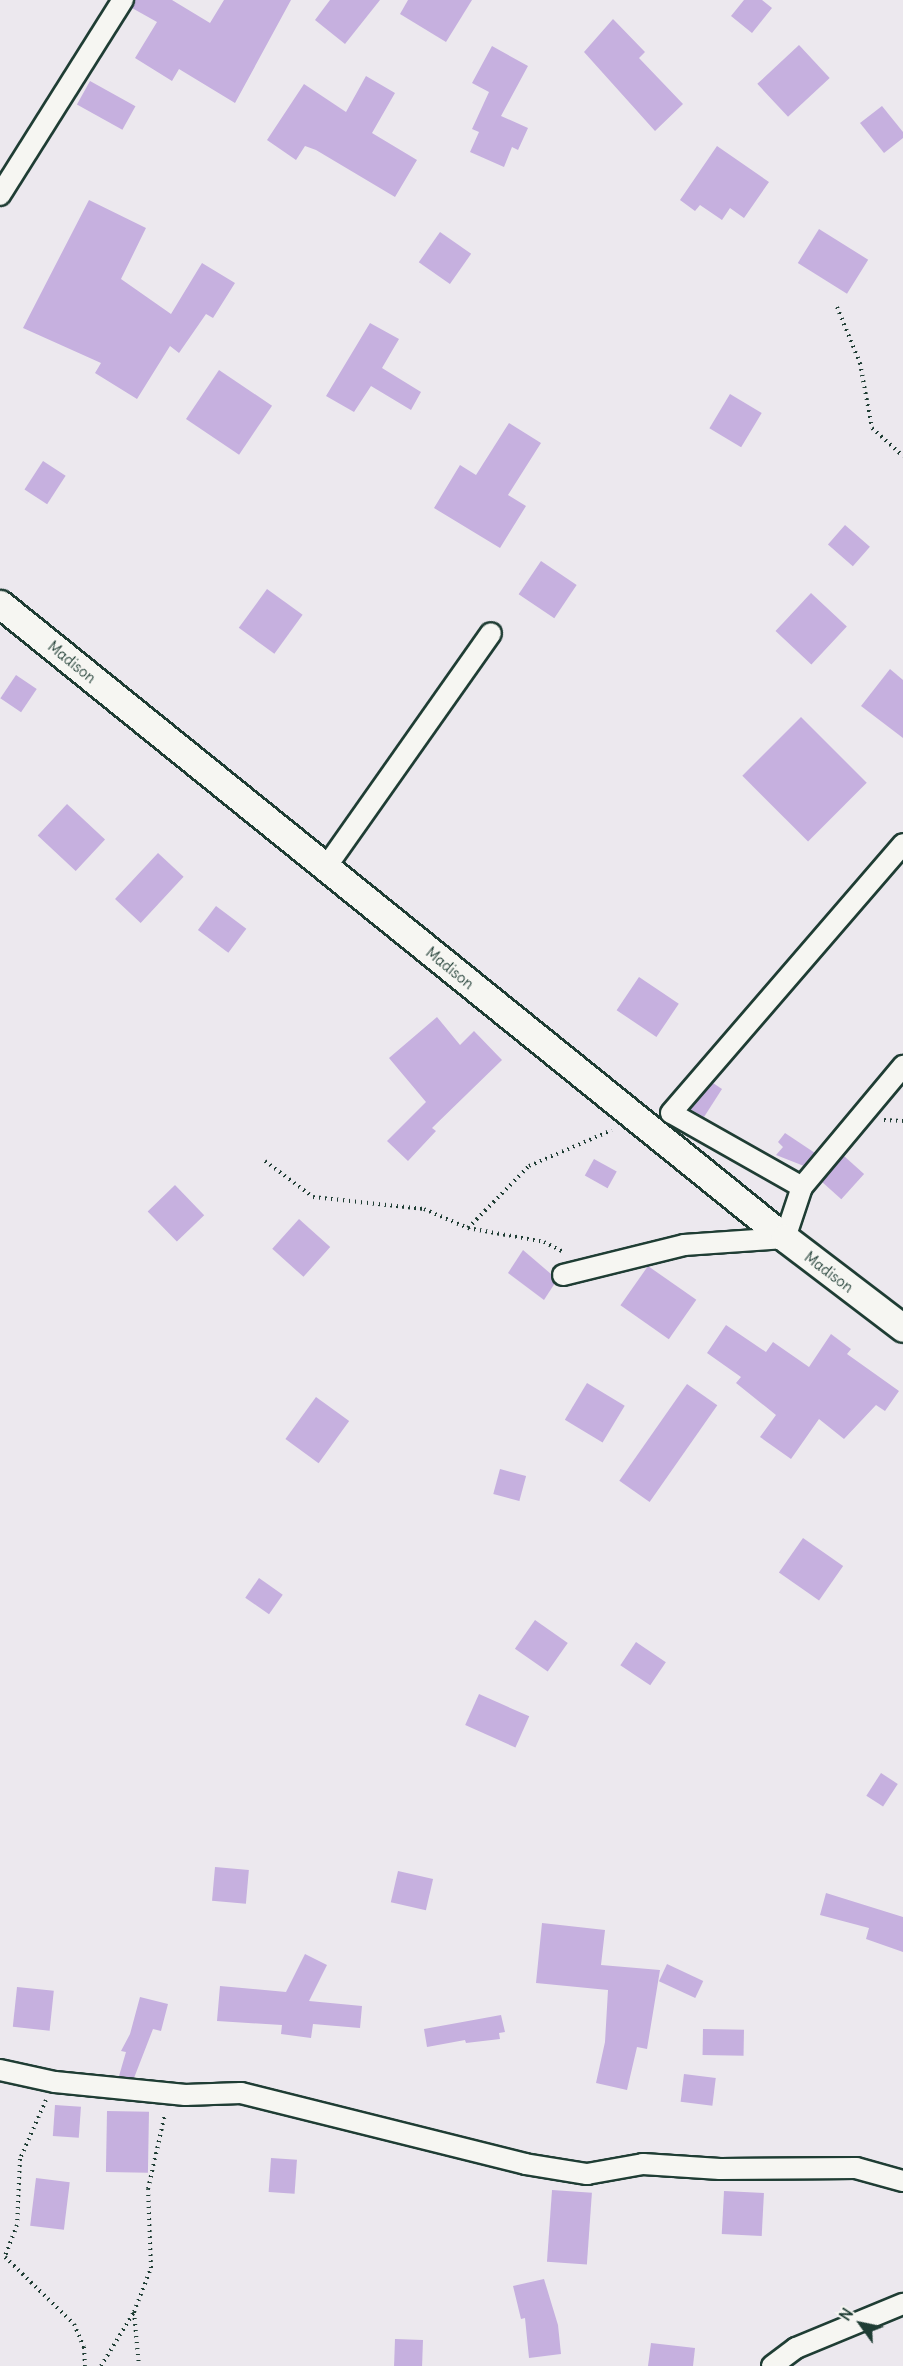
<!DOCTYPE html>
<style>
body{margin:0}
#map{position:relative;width:903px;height:2366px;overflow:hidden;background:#ece8ee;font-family:Delius,sans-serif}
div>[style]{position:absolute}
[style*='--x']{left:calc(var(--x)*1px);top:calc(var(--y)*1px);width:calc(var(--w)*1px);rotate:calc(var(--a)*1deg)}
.building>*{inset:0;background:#c6b0df;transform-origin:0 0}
.path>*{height:4px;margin-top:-2px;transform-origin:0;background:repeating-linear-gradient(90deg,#1f3d34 0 1.5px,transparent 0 6px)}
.roads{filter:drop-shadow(2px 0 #1f3d34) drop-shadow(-2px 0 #1f3d34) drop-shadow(0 2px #1f3d34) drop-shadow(0 -2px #1f3d34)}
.street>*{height:20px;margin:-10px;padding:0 10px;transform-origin:10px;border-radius:10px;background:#f6f6f2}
.secondary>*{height:27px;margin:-13.5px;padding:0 13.5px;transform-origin:13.5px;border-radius:13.5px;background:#f6f6f2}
span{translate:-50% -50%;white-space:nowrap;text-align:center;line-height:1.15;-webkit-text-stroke:4.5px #f6f6f2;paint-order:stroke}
.street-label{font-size:15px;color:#1f3d34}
.north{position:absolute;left:831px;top:2294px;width:60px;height:60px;-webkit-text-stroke:4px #f6f6f2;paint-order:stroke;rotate:303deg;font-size:16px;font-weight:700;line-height:24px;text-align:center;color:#1f3d34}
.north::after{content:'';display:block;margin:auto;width:21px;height:27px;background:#1f3d34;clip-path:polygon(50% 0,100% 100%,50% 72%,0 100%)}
</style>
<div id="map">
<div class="building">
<div style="clip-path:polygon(135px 0,172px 0,210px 23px,224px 0,291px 0,235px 103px,179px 69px,172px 81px,135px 58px,157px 22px,132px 8px)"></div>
<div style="clip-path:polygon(330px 0,380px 0,345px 44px,315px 20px)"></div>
<div style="clip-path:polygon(408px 0,472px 0,446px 42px,400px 14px)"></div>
<div style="clip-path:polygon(744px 0,762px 0,772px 8px,752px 33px,731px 16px)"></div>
<div style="clip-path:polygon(613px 19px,645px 52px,639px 58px,683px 104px,655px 131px,584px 52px)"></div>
<div style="left:799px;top:45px;width:45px;height:57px;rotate:47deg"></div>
<div style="clip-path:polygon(492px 46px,528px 66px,501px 116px,528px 128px,518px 150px,512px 147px,504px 167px,470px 152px,479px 132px,472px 129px,489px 92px,472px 83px)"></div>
<div style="clip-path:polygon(366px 76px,395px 93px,372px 133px,417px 160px,395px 197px,316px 150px,305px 146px,296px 160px,267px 140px,304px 84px,346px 112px)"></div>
<div style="left:90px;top:81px;width:52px;height:27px;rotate:29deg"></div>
<div style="clip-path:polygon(882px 106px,903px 132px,903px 138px,884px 153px,860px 123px)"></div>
<div style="clip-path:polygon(717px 146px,769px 182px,744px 218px,730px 208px,722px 220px,700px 205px,695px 211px,680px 200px)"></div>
<div style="clip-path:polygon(89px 200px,146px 228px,121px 279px,171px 314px,202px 263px,235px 283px,213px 318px,206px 314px,179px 353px,170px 346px,137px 399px,95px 373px,101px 363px,23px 328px)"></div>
<div style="left:819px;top:229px;width:58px;height:40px;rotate:32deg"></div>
<div style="left:440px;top:232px;width:38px;height:37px;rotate:35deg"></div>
<div style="clip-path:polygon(370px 323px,399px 339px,382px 368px,421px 392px,411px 410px,371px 386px,354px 412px,326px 396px)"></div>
<div style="left:219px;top:370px;width:64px;height:59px;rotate:34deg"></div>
<div style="left:730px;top:394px;width:37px;height:40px;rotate:31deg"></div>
<div style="clip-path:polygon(509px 423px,541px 443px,508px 495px,526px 506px,500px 548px,434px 508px,460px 465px,476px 475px)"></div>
<div style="left:43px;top:461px;width:27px;height:34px;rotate:33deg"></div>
<div style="left:845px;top:525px;width:33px;height:26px;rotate:41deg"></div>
<div style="left:541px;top:561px;width:43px;height:40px;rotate:34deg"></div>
<div style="left:267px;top:589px;width:44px;height:48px;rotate:36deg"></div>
<div style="left:811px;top:593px;width:49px;height:52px;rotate:43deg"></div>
<div style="clip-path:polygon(890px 669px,903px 680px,903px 738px,861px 706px)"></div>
<div style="left:16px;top:675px;width:25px;height:28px;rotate:34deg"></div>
<div style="left:801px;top:717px;width:93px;height:83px;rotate:45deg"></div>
<div style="left:67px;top:804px;width:52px;height:43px;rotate:43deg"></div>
<div style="left:158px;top:853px;width:35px;height:63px;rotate:43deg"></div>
<div style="left:216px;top:906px;width:38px;height:30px;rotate:37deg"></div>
<div style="left:639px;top:977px;width:48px;height:40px;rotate:34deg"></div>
<div style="clip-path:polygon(437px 1017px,460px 1045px,474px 1031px,502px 1060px,432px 1128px,436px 1131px,408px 1161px,387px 1141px,426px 1102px,389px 1058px)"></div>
<div style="clip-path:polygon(713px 1083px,722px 1089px,704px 1117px,690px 1109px)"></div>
<div style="clip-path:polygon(785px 1133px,815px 1153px,804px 1166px,776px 1155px,783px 1147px,778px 1142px)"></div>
<div style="left:844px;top:1156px;width:27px;height:34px;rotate:42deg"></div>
<div style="left:594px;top:1159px;width:26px;height:19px;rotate:29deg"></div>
<div style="left:175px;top:1185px;width:42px;height:38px;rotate:46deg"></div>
<div style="left:299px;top:1219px;width:42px;height:40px;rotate:42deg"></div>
<div style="clip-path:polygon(523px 1250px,551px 1274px,555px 1283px,544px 1300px,508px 1273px)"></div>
<div style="left:648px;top:1266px;width:59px;height:48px;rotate:35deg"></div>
<div style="clip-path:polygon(726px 1325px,766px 1352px,773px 1342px,809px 1367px,831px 1334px,851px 1349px,847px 1354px,899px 1391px,885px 1411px,876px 1405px,844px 1439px,819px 1419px,791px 1459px,760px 1437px,776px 1415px,736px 1383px,741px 1377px,707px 1353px)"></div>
<div style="left:587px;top:1383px;width:44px;height:43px;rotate:31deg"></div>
<div style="left:687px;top:1384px;width:37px;height:118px;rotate:35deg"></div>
<div style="left:316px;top:1397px;width:41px;height:52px;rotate:36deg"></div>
<div style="left:500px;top:1469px;width:27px;height:26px;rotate:15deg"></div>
<div style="left:803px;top:1538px;width:49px;height:42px;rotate:35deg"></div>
<div style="left:259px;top:1578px;width:29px;height:24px;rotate:35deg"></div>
<div style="left:535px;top:1620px;width:40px;height:35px;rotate:35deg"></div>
<div style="left:636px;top:1642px;width:36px;height:28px;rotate:34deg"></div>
<div style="left:479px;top:1694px;width:55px;height:34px;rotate:24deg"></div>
<div style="left:881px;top:1773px;width:20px;height:27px;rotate:33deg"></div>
<div style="left:215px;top:1867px;width:34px;height:34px;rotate:5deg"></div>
<div style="left:398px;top:1871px;width:36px;height:32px;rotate:13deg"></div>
<div style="clip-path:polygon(826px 1893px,903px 1917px,903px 1952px,866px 1939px,869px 1928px,820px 1915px)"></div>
<div style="clip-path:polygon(542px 1923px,605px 1930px,601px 1965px,660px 1970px,647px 2049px,637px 2047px,627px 2090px,596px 2083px,605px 2042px,608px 1990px,536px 1983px)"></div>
<div style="clip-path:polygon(305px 1954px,327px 1965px,309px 2001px,362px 2006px,360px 2028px,313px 2024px,311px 2038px,281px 2034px,282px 2025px,217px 2021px,220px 1986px,286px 1992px)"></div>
<div style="left:667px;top:1964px;width:40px;height:19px;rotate:25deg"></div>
<div style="left:17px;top:1987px;width:37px;height:40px;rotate:6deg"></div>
<div style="clip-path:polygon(140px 1997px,168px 2004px,161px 2031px,153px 2029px,134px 2078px,119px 2076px,126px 2052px,121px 2051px,130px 2034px)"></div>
<div style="clip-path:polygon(501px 2015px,505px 2032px,499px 2033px,500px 2039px,466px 2043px,465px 2040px,427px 2047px,424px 2029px)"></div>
<div style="left:703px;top:2029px;width:41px;height:26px;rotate:1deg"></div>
<div style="left:684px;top:2074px;width:32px;height:28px;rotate:7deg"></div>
<div style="left:55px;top:2105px;width:26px;height:31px;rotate:4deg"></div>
<div style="left:107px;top:2111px;width:42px;height:61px;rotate:1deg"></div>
<div style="left:271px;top:2158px;width:26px;height:34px;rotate:4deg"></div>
<div style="left:36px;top:2178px;width:34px;height:48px;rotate:7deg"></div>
<div style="left:552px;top:2190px;width:40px;height:72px;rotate:4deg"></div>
<div style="left:724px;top:2191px;width:40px;height:43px;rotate:3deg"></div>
<div style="clip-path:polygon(544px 2279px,558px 2325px,561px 2354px,529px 2358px,525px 2318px,521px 2319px,513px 2286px)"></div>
<div style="left:395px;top:2339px;width:28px;height:27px;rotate:2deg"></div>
<div style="clip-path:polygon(651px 2343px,695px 2348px,693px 2366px,648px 2366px)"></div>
</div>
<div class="path">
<div style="--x:837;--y:307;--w:61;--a:67.7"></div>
<div style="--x:860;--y:363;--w:66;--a:79.5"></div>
<div style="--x:872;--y:428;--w:42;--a:42.1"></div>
<div style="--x:884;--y:1120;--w:19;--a:3"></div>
<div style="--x:265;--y:1161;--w:60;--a:36.9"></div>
<div style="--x:313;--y:1197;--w:112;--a:6.2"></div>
<div style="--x:424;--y:1209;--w:48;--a:23.4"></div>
<div style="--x:468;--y:1228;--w:77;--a:10.4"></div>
<div style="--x:544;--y:1242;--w:22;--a:27"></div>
<div style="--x:468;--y:1228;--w:87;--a:-45.5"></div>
<div style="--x:529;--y:1166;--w:90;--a:-23.4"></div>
<div style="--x:46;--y:2100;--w:64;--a:113.8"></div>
<div style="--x:20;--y:2159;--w:66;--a:92.6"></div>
<div style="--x:17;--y:2225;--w:34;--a:111"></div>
<div style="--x:5;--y:2257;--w:96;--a:44.2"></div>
<div style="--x:74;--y:2324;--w:25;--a:67"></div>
<div style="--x:84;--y:2347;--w:19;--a:87"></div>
<div style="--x:134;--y:2312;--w:54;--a:84.7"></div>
<div style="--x:101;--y:2366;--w:63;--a:-58.6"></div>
<div style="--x:134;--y:2312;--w:47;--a:-68.9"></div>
<div style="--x:151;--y:2268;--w:79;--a:-92.2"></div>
<div style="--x:148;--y:2189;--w:77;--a:-77.2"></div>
</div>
<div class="roads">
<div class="street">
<div style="--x:0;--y:195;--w:231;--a:-57.8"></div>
<div style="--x:326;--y:867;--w:286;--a:-54.8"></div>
<div style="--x:802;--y:1187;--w:150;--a:-150.5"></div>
<div style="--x:671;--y:1113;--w:355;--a:-49.2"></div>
<div style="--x:563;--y:1275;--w:125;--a:-13.9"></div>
<div style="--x:684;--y:1245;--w:101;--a:-4"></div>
<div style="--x:785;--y:1238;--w:54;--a:-71.6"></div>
<div style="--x:802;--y:1187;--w:158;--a:-50.1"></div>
<div style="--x:0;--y:2070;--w:56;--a:12.3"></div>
<div style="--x:55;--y:2082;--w:131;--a:5.7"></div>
<div style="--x:185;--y:2095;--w:56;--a:-2"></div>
<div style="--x:241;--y:2093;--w:293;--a:14"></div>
<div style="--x:525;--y:2164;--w:63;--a:9.2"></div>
<div style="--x:587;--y:2174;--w:57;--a:-10.1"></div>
<div style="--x:643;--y:2164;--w:77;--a:3.7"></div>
<div style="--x:720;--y:2169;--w:136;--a:-0.4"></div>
<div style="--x:856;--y:2168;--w:49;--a:15.5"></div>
<div style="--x:772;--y:2366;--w:30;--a:-37"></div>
<div style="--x:796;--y:2348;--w:116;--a:-22.4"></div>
</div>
<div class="secondary">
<div style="--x:0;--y:604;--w:1009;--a:38.93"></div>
<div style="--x:785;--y:1238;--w:148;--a:37.3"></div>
</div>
</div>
<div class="street-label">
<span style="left:72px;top:662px;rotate:39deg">Madison</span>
<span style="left:450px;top:968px;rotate:39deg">Madison</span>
<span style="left:829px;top:1272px;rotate:37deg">Madison</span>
</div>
<div class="north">N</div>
</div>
